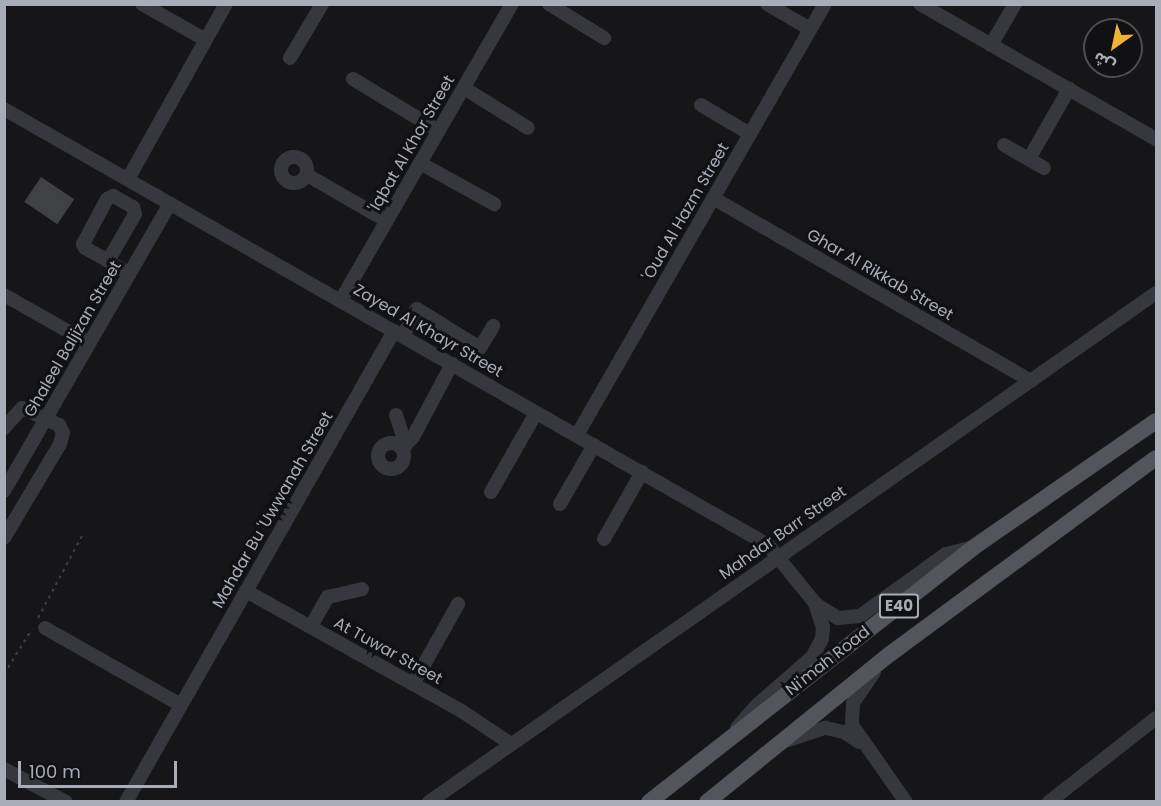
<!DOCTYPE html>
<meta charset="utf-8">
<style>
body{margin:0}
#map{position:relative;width:1161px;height:806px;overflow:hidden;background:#161618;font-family:Poppins,"Noto Sans Arabic",sans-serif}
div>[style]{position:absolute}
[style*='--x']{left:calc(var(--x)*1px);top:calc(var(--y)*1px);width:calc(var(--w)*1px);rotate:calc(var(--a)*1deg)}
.building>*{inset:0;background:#404145;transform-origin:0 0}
.path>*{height:2px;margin-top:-1px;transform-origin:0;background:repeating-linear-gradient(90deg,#3d3f44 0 3px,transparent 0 7.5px)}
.minor>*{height:14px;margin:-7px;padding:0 7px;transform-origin:7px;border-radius:7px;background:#37383d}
.minor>.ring{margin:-7px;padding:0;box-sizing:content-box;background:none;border:14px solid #37383d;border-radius:50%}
.major>*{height:16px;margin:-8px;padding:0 8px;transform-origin:8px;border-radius:8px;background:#53555c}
span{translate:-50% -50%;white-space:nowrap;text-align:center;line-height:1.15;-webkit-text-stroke:6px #111113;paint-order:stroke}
.shield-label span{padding:2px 4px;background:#111113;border:2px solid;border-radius:4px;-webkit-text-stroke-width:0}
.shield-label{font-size:15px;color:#a8adb8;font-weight:700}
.street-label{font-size:16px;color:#a8adb8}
.frame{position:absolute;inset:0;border:6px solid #a8adb8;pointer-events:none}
.north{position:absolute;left:1083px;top:18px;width:60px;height:60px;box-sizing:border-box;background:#111113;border:2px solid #4d4f55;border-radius:50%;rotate:213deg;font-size:16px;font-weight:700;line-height:24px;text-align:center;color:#a8adb8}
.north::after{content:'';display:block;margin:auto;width:21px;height:27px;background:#f2b134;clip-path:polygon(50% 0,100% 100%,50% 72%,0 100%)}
.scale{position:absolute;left:18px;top:761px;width:159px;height:27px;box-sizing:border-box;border:3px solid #a8adb8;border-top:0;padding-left:8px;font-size:18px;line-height:21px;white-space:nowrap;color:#a8adb8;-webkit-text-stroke:4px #111113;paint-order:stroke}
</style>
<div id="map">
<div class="building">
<div style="left:41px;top:177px;width:40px;height:30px;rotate:34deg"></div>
</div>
<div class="path">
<div style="--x:38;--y:618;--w:93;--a:-61.8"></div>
<div style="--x:4;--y:674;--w:53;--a:-58.1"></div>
</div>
<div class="minor">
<div style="--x:142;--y:4;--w:73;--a:29.4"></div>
<div style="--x:549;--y:4;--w:65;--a:31.7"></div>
<div style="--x:767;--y:4;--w:50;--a:30.2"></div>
<div style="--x:920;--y:4;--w:272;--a:29.8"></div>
<div style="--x:991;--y:45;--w:48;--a:-59.7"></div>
<div style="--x:290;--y:58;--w:63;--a:-59.3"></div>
<div style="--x:353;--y:79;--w:100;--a:31.2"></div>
<div style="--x:464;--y:88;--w:75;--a:32"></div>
<div style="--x:701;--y:105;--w:57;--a:30.6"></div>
<div style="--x:4;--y:109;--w:880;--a:29.71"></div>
<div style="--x:768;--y:545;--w:75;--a:51"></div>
<div style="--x:815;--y:603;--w:25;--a:72"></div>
<div style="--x:823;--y:627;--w:12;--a:95"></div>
<div style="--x:822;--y:639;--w:21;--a:119"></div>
<div style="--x:812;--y:657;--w:74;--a:138.8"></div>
<div style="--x:756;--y:706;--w:29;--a:131"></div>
<div style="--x:1004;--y:145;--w:46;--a:29.9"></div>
<div class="ring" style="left:281px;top:157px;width:12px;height:12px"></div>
<div style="--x:1029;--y:159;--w:81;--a:-60.3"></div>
<div style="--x:420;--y:163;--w:85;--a:29"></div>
<div style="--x:307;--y:175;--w:92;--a:29.9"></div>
<div style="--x:128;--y:179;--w:201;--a:-60.8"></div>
<div style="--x:713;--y:198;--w:367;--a:29.9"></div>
<div style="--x:108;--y:261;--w:54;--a:-60.1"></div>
<div style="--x:135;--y:214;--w:7;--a:-106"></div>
<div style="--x:133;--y:207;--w:23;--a:-151"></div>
<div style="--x:113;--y:196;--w:7;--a:153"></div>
<div style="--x:107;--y:199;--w:51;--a:118.1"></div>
<div style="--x:83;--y:244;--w:4;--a:63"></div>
<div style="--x:85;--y:248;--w:26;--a:29"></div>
<div style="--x:108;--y:261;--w:25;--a:32"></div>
<div style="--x:4;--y:295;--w:98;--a:29.5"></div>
<div style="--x:341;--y:300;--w:342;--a:-60"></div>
<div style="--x:403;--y:336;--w:30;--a:-63"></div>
<div style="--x:417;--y:309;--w:74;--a:31.8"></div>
<div style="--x:480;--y:348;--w:26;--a:-59"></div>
<div style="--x:396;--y:415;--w:32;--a:72"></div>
<div style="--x:4;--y:428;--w:27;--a:-48"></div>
<div style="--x:22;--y:408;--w:41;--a:24.7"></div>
<div style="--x:59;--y:425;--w:9;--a:63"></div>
<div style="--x:63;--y:433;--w:11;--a:105"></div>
<div style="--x:60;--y:444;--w:109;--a:120.8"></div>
<div style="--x:577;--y:435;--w:497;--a:-60.1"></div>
<div class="ring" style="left:378px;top:443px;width:12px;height:12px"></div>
<div style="--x:402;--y:448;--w:16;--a:-45"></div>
<div style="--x:413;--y:437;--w:83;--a:-61.9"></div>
<div style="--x:4;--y:491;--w:332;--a:-60"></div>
<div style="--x:491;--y:492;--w:91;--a:-60.3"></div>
<div style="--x:560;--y:504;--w:68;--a:-60"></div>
<div style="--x:604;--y:539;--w:77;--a:-60.4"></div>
<div style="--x:246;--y:591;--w:248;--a:29.1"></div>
<div style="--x:463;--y:712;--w:58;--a:33.7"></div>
<div style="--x:817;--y:605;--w:25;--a:32"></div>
<div style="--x:838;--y:618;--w:22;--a:-5"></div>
<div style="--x:860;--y:616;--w:106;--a:-35.8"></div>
<div style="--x:946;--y:554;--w:29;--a:-14"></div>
<div style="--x:311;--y:626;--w:34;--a:-60"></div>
<div style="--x:328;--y:597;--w:35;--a:-13"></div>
<div style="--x:45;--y:628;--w:156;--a:29.5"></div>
<div style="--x:874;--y:672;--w:37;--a:124"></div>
<div style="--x:853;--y:703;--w:22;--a:93"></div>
<div style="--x:852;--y:725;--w:94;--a:55"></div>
<div style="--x:413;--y:684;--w:92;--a:-60.6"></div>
<div style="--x:788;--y:740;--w:40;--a:-18"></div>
<div style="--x:826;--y:728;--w:18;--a:13"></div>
<div style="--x:844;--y:732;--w:18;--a:34"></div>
<div style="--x:4;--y:769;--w:70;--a:28"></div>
<div style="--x:126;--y:802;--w:542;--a:-60.36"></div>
<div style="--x:429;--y:802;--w:887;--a:-35"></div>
<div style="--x:1049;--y:802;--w:136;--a:-38.1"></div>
</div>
<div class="major">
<div style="--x:649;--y:802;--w:413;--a:-38.1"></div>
<div style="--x:974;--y:547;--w:221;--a:-34.7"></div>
<div style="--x:707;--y:802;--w:235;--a:-39"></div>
<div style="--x:890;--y:654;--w:330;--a:-36.4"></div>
</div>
<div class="shield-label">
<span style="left:899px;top:606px">E40</span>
</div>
<div class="street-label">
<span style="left:412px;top:144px;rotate:-60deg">'Iqbat Al Khor Street</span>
<span style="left:686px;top:212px;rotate:-60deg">'Oud Al Hazm Street</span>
<span style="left:880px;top:275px;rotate:30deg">Ghar Al Rikkab Street</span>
<span style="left:428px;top:331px;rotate:30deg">Zayed Al Khayr Street</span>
<span style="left:73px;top:339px;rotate:-60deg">Ghaleel Baljizan Street</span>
<span style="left:273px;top:510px;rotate:-60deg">Mahdar Bu 'Uwwanah Street</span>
<span style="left:783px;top:533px;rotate:-35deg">Mahdar Barr Street</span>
<span style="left:388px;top:651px;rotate:29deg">At Tuwar Street</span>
<span style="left:828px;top:661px;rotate:-38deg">Ni'mah Road</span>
</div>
<div class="frame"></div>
<div class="north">ش</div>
<div class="scale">100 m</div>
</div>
